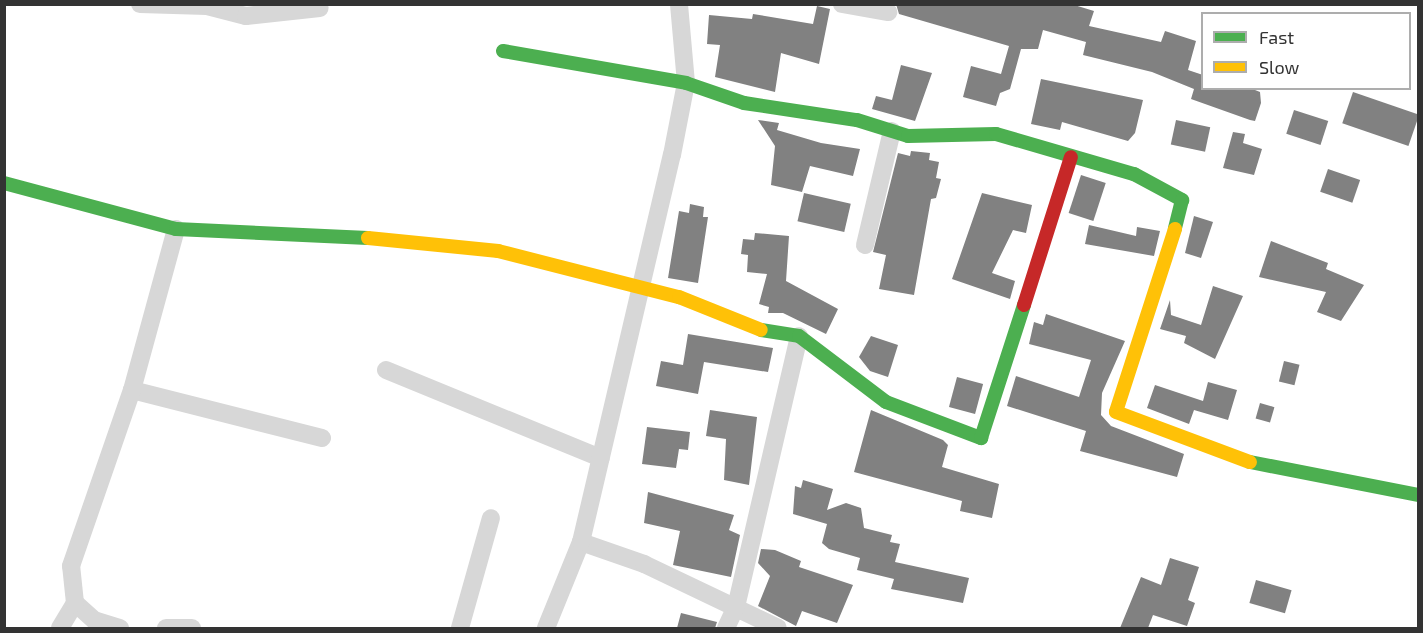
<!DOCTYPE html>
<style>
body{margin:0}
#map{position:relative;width:1423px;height:633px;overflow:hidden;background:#fff;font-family:"Exo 2",sans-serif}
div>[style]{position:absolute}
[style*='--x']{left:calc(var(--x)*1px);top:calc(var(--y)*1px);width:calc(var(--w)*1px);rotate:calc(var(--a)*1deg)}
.building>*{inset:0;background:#818181;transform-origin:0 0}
.street>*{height:18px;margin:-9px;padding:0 9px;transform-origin:9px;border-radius:9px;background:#d7d7d7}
.fast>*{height:14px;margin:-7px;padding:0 7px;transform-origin:7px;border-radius:7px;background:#4caf50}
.slow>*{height:14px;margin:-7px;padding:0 7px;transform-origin:7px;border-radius:7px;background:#ffc107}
.jam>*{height:14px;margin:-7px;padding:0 7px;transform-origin:7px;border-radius:7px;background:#c62828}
span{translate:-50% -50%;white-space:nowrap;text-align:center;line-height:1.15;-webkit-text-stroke:6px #fff;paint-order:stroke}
.frame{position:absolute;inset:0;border:6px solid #333;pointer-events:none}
.legend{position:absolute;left:1201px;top:12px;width:210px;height:78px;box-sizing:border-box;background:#fff;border:2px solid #adadad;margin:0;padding:8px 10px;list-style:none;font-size:18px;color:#333}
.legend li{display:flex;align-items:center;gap:12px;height:30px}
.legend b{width:30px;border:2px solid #adadad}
</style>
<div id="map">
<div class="building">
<div style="clip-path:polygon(896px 4px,1071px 4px,1094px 11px,1089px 26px,1161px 42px,1165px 31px,1196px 41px,1188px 70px,1203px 75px,1203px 88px,1250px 88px,1260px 92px,1261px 103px,1255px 121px,1250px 120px,1191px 99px,1194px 89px,1152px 72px,1083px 55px,1086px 42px,1043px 30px,1038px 49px,1021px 49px,1010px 89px,1000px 93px,996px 106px,963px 97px,971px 66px,1001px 74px,1009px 46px,899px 14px)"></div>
<div style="clip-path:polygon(817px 6px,830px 9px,819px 64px,781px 53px,775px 92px,715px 77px,720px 45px,707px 44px,709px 15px,752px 19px,753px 14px,813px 24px)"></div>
<div style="clip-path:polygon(901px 65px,932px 73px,915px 121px,872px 109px,876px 96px,892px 100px)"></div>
<div style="clip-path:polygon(1041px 79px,1143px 100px,1135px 133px,1128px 141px,1062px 122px,1060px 130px,1031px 124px)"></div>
<div style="left:1353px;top:92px;width:70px;height:33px;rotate:19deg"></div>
<div style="left:1294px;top:110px;width:36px;height:25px;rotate:18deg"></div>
<div style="clip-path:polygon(758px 120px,779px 123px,777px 130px,821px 143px,860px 149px,853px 176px,810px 166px,802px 192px,771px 185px,775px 146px)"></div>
<div style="left:1176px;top:120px;width:35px;height:25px;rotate:12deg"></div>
<div style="clip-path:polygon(1233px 132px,1245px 134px,1243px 143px,1262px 149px,1254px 175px,1223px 168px)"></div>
<div style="clip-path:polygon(911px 151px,930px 153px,929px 160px,939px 162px,936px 178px,941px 179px,936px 198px,931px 199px,914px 295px,879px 289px,886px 255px,873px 252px,898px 153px,910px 156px)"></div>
<div style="left:1328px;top:169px;width:34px;height:24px;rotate:19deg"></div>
<div style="left:1081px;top:175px;width:26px;height:40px;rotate:18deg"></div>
<div style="left:804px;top:193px;width:48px;height:29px;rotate:13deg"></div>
<div style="clip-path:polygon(982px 193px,1032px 205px,1026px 233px,1013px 230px,992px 273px,1015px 281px,1010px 299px,952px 279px)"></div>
<div style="clip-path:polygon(690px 204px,704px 207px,703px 217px,708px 217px,698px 283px,668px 278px,679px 211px,689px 213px)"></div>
<div style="clip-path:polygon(1194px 216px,1213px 222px,1201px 258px,1185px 253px)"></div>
<div style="clip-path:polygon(1089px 225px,1136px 236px,1137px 227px,1160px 231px,1154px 256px,1085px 244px)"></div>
<div style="clip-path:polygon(755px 233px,789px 236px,786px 281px,838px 309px,826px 334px,783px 313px,768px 313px,769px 307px,759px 304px,767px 274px,747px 272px,748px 255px,741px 254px,743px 239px,754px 240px)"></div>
<div style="clip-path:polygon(1271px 241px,1328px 263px,1326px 269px,1364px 285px,1341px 321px,1317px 312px,1326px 292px,1259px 277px)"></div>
<div style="clip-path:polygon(1213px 286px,1243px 296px,1215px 359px,1184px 343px,1186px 336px,1160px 329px,1170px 300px,1171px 315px,1201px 325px)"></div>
<div style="clip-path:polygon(1046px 314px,1125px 341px,1102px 393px,1101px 415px,1111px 426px,1184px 454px,1177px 477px,1080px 451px,1086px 431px,1007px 406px,1016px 376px,1079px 397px,1091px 360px,1029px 344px,1034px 322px,1043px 325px)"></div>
<div style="clip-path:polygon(688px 334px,773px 348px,768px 372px,704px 362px,698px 394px,656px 386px,661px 361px,683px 365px)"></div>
<div style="clip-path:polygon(871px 336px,898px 345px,888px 377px,870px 371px,859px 357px)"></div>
<div style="left:1284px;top:361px;width:16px;height:21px;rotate:14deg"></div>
<div style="left:957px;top:377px;width:27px;height:31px;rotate:15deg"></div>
<div style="clip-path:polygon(1208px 382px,1237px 390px,1228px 420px,1194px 410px,1189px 424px,1147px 408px,1155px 385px,1203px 401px)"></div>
<div style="left:1260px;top:403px;width:15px;height:16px;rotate:16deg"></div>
<div style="clip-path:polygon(710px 410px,757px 417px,749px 485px,724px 480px,726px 439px,706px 436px)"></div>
<div style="clip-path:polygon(871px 410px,943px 440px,948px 445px,942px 467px,999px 484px,992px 518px,960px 511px,962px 501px,854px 472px)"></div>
<div style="clip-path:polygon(647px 427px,690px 432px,688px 450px,679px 449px,676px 468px,642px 464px)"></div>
<div style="clip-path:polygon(803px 480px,833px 489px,827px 510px,846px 503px,861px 508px,864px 528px,892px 535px,890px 542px,900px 544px,895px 562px,969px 578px,963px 603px,891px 589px,894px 579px,857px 570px,860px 558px,829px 549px,822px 543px,827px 524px,793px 514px,795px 486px,801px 488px)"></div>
<div style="clip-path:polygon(648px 492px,734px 515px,729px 530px,740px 535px,731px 577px,673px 565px,680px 531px,644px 523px)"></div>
<div style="clip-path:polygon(761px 549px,775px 550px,801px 561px,799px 567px,853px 585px,837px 623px,802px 611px,796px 626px,758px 606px,770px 576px,758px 563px)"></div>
<div style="clip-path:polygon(1170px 558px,1199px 567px,1188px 600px,1195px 603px,1187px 626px,1153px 615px,1148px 628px,1120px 628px,1141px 577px,1161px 585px)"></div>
<div style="left:1256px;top:580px;width:37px;height:24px;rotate:16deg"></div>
<div style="clip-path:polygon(681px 613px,717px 622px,715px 628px,677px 628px)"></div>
</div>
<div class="street">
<div style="--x:140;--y:4;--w:67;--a:1.7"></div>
<div style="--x:207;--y:6;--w:40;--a:14.4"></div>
<div style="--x:246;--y:16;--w:74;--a:-6.2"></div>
<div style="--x:842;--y:4;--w:47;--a:9.9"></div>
<div style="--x:865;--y:245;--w:117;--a:-76.7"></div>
<div style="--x:386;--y:370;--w:232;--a:22.3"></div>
<div style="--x:132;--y:390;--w:196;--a:14.2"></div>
<div style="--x:581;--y:542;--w:67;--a:19.2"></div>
<div style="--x:644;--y:564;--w:148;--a:25.5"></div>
<div style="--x:60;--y:628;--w:29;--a:-59"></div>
<div style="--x:120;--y:628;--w:27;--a:-163"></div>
<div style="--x:94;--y:620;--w:25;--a:-138"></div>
<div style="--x:75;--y:603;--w:37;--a:-96"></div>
<div style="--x:71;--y:566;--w:186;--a:-70.9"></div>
<div style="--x:132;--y:390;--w:167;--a:-74.7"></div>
<div style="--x:166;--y:628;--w:26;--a:0"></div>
<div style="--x:460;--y:628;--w:114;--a:-74.3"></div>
<div style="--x:546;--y:628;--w:93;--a:-67.9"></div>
<div style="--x:581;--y:542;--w:398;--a:-76.8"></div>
<div style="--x:672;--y:155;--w:73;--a:-79"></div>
<div style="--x:686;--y:83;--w:79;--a:-95.1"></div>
<div style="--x:726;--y:628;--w:23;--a:-65"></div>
<div style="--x:736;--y:607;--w:278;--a:-76.9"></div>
</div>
<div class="fast">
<div style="--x:503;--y:51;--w:186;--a:9.9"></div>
<div style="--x:686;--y:83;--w:61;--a:19"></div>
<div style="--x:744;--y:103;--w:114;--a:8.6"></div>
<div style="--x:857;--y:120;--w:53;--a:17.4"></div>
<div style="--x:908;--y:136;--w:88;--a:-1.3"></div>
<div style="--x:996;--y:134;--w:144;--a:16.2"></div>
<div style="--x:1134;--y:174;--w:55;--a:28.4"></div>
<div style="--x:1182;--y:200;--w:30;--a:104"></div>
<div style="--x:4;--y:183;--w:178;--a:15"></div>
<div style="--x:176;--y:229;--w:192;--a:2.7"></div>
<div style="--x:761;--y:330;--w:38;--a:9"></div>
<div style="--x:799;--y:336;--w:109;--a:37.2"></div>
<div style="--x:886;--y:402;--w:102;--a:20.8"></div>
<div style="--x:981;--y:438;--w:140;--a:-72.1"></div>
<div style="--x:1250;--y:462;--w:171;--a:11.1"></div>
</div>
<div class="slow">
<div style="--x:1175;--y:229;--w:192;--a:107.9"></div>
<div style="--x:1116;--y:412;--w:143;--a:20.5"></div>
<div style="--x:368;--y:238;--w:131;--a:5.7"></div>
<div style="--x:498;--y:251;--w:187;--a:14.3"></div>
<div style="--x:679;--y:297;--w:88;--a:21.9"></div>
</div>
<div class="jam">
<div style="--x:1024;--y:305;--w:155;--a:-72.4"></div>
</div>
<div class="frame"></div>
<ul class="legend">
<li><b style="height:8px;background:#4caf50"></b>Fast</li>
<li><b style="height:8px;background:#ffc107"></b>Slow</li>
</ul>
</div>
